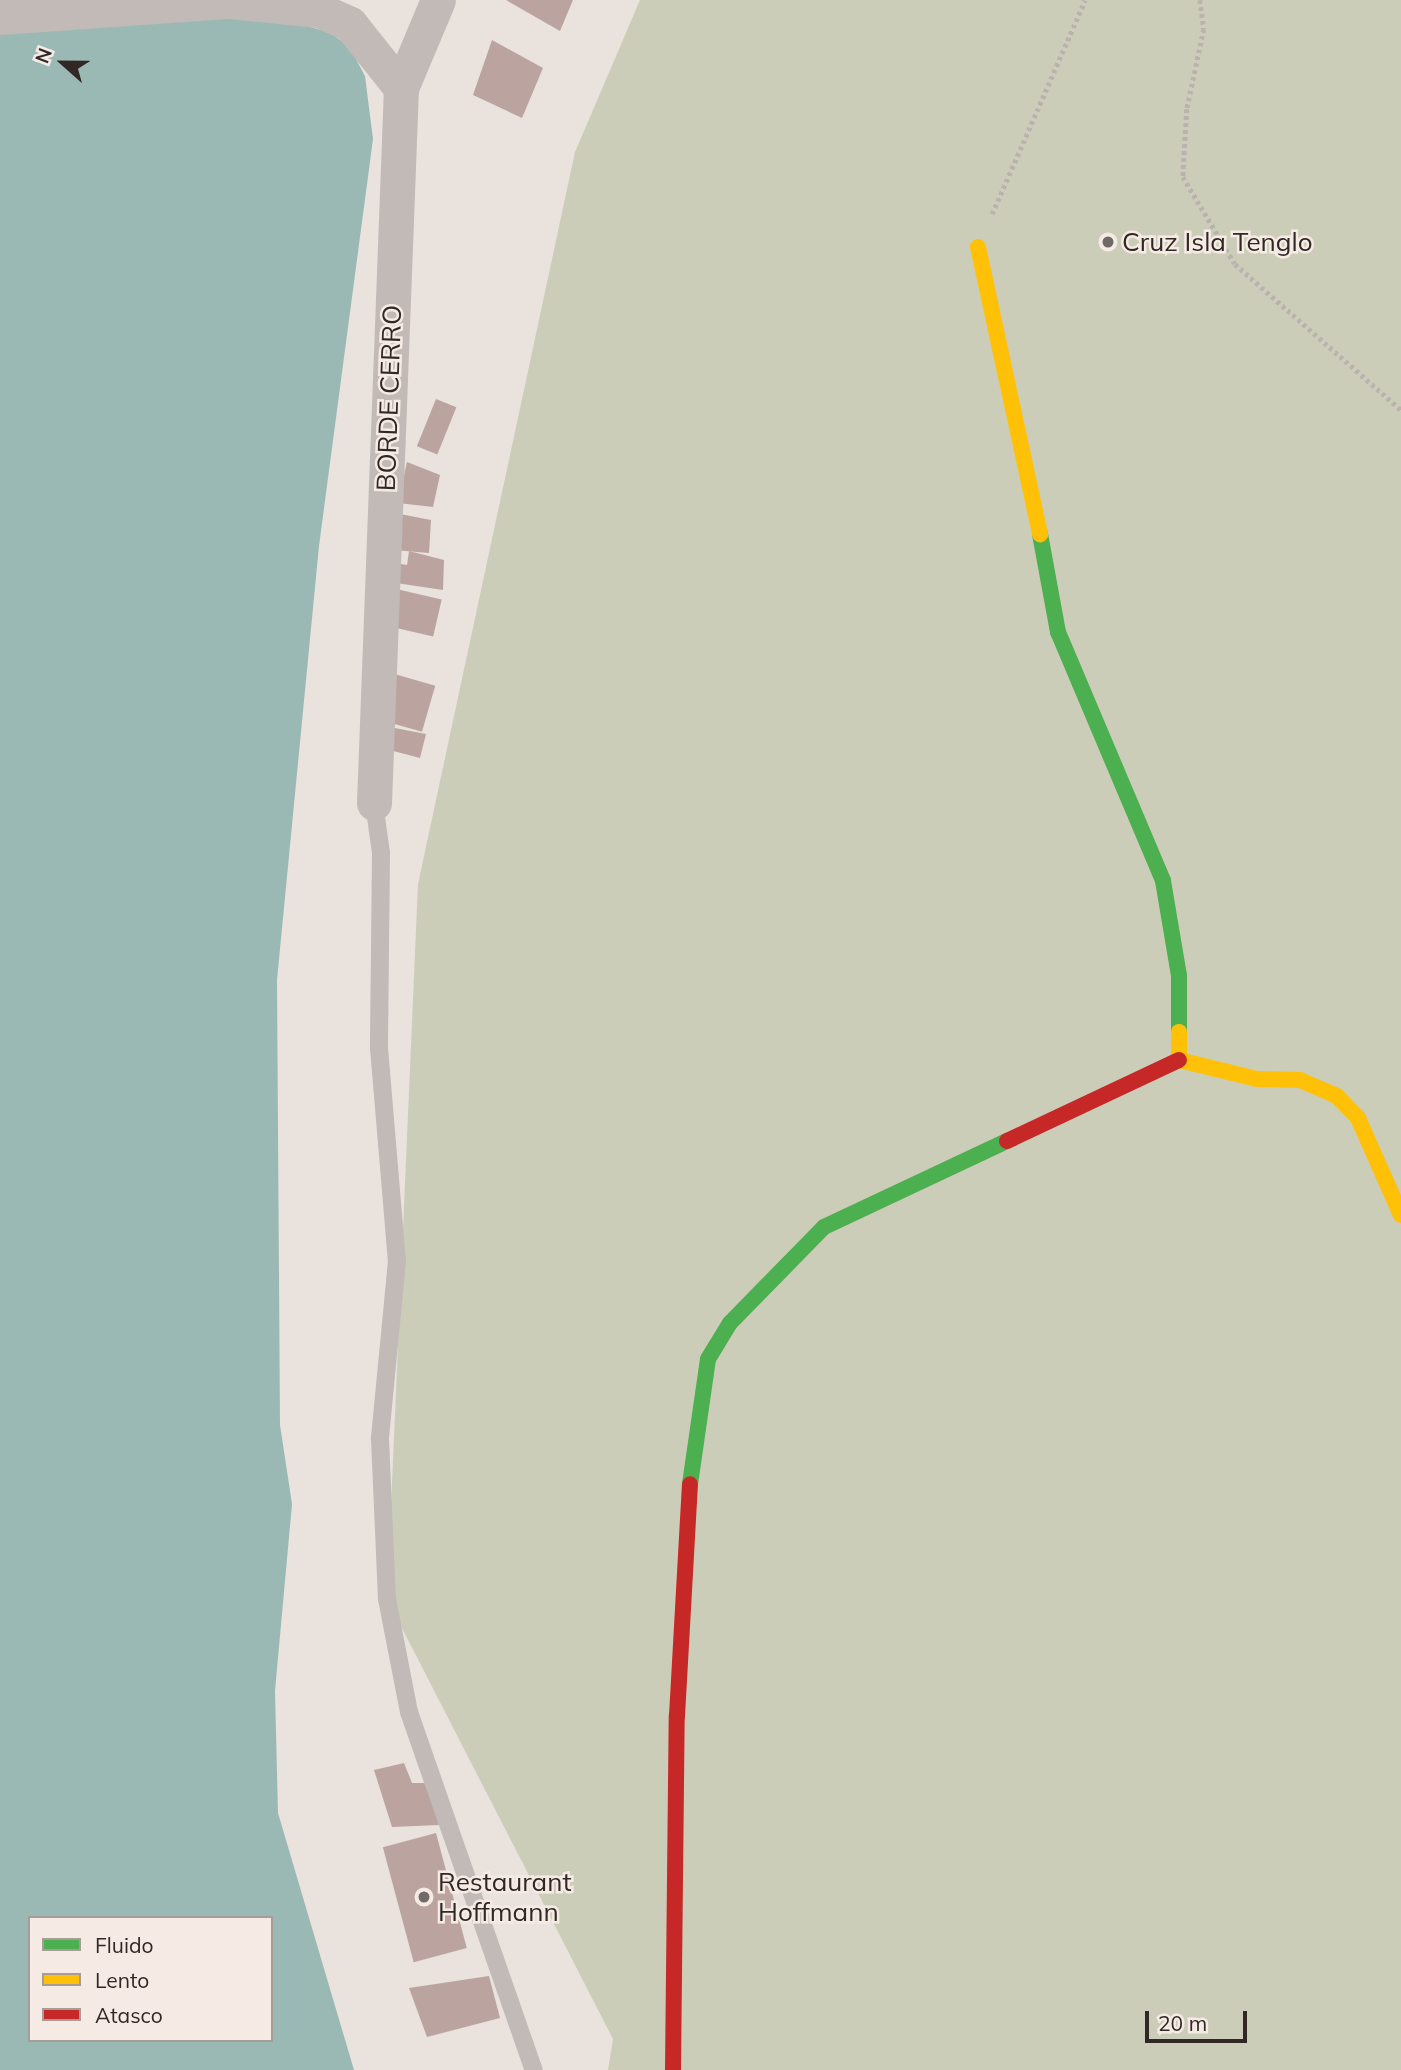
<!DOCTYPE html>
<style>
body{margin:0}
#map{position:relative;width:1401px;height:2070px;overflow:hidden;background:#e9e2dd;font-family:Mulish,sans-serif}
div>[style]{position:absolute}
[style*='--x']{left:calc(var(--x)*1px);top:calc(var(--y)*1px);width:calc(var(--w)*1px);rotate:calc(var(--a)*1deg)}
.green>*{inset:0;background:#cccdb8}
.water>*{inset:0;background:#9bb9b4}
.building>*{inset:0;background:#bba4a0;transform-origin:0 0}
.path>*{height:4.5px;margin-top:-2.25px;transform-origin:0;background:repeating-linear-gradient(90deg,#bab2af 0 3.5px,transparent 0 7px)}
.lane>*{height:18px;margin:-9px;padding:0 9px;transform-origin:9px;border-radius:9px;background:#c1bab7}
.street>*{height:35px;margin:-17.5px;padding:0 17.5px;transform-origin:17.5px;border-radius:17.5px;background:#c1bab7}
.fast>*{height:16px;margin:-8px;padding:0 8px;transform-origin:8px;border-radius:8px;background:#4caf50}
.slow>*{height:16px;margin:-8px;padding:0 8px;transform-origin:8px;border-radius:8px;background:#ffc107}
.jam>*{height:16px;margin:-8px;padding:0 8px;transform-origin:8px;border-radius:8px;background:#c62828}
.dots>*{width:19px;height:19px;translate:-50% -50%;box-sizing:border-box;border:4px solid #f6ebe4;border-radius:50%}
span{translate:-50% -50%;white-space:nowrap;text-align:center;line-height:1.15;-webkit-text-stroke:5px #f6ebe4;paint-order:stroke}
.poi-label{font-size:26px;color:#312826}
.left{translate:0 -50%;text-align:left}
.street-label{font-size:26px;color:#312826}
.legend{position:absolute;left:28px;top:1916px;width:245px;height:126px;box-sizing:border-box;background:#f6ebe4;border:2px solid #a79d98;margin:0;padding:9px 12px;list-style:none;font-size:21px;color:#312826}
.legend li{display:flex;align-items:center;gap:14px;height:35px}
.legend b{width:35px;border:2px solid #a79d98}
.north{position:absolute;left:28px;top:28px;width:70px;height:70px;-webkit-text-stroke:5px #f6ebe4;paint-order:stroke;rotate:291deg;font-size:19px;font-weight:700;line-height:28px;text-align:center;color:#312826}
.north::after{content:'';display:block;margin:auto;width:24px;height:32px;background:#312826;clip-path:polygon(50% 0,100% 100%,50% 72%,0 100%)}
.scale{position:absolute;left:1145px;top:2011px;width:102px;height:32px;box-sizing:border-box;border:4px solid #312826;border-top:0;padding-left:9px;font-size:21px;line-height:24px;white-space:nowrap;color:#312826;-webkit-text-stroke:5px #f6ebe4;paint-order:stroke}
</style>
<div id="map">
<div class="green">
<div style="clip-path:polygon(640px 0,1401px 0,1401px 2070px,608px 2070px,613px 2039px,387px 1599px,418px 884px,575px 152px)"></div>
</div>
<div class="water">
<div style="clip-path:polygon(evenodd,269px 16px,329px 32px,349px 46px,365px 76px,373px 139px,319px 546px,277px 980px,280px 1425px,292px 1504px,275px 1691px,278px 1813px,354px 2070px,0 2070px,0 31px,269px 16px,30px 1918px,271px 1918px,271px 2040px,30px 2040px,30px 1918px)"></div>
</div>
<div class="building">
<div style="clip-path:polygon(506px 0,573px 0,560px 31px)"></div>
<div style="clip-path:polygon(492px 40px,543px 68px,522px 118px,473px 95px)"></div>
<div style="left:436px;top:399px;width:22px;height:51px;rotate:22deg"></div>
<div style="clip-path:polygon(407px 462px,440px 475px,433px 507px,398px 503px)"></div>
<div style="clip-path:polygon(395px 513px,431px 520px,429px 553px,394px 550px)"></div>
<div style="clip-path:polygon(409px 551px,444px 560px,443px 590px,396px 583px,401px 564px,407px 565px)"></div>
<div style="left:392px;top:588px;width:51px;height:38px;rotate:13deg"></div>
<div style="left:391px;top:673px;width:46px;height:48px;rotate:16deg"></div>
<div style="clip-path:polygon(384px 726px,426px 734px,420px 758px,382px 748px)"></div>
<div style="clip-path:polygon(404px 1763px,412px 1783px,428px 1783px,439px 1825px,392px 1827px,374px 1770px)"></div>
<div style="left:436px;top:1833px;width:119px;height:55px;rotate:75deg"></div>
<div style="clip-path:polygon(489px 1976px,500px 2018px,427px 2037px,409px 1988px)"></div>
</div>
<div class="path">
<div style="--x:1200;--y:0;--w:29;--a:82"></div>
<div style="--x:1204;--y:29;--w:82;--a:102"></div>
<div style="--x:1187;--y:109;--w:68;--a:93.4"></div>
<div style="--x:1183;--y:177;--w:101;--a:59.1"></div>
<div style="--x:1235;--y:264;--w:221;--a:41.3"></div>
<div style="--x:992;--y:214;--w:233;--a:-66.5"></div>
</div>
<div class="lane">
<div style="--x:374;--y:803;--w:50;--a:82"></div>
<div style="--x:381;--y:853;--w:195;--a:90.6"></div>
<div style="--x:379;--y:1048;--w:214;--a:85.2"></div>
<div style="--x:397;--y:1261;--w:179;--a:95.5"></div>
<div style="--x:380;--y:1439;--w:160;--a:87.5"></div>
<div style="--x:387;--y:1599;--w:115;--a:79"></div>
<div style="--x:409;--y:1712;--w:379;--a:70.8"></div>
</div>
<div class="street">
<div style="--x:0;--y:17;--w:231;--a:-4"></div>
<div style="--x:230;--y:1;--w:89;--a:5.8"></div>
<div style="--x:319;--y:10;--w:34;--a:24"></div>
<div style="--x:350;--y:24;--w:82;--a:51.4"></div>
<div style="--x:374;--y:803;--w:716;--a:-87.84"></div>
<div style="--x:401;--y:88;--w:95;--a:-67.2"></div>
</div>
<div class="fast">
<div style="--x:1040;--y:534;--w:100;--a:79.6"></div>
<div style="--x:1058;--y:632;--w:270;--a:67.1"></div>
<div style="--x:1163;--y:881;--w:96;--a:80.4"></div>
<div style="--x:1179;--y:976;--w:56;--a:90"></div>
<div style="--x:690;--y:1484;--w:126;--a:-81.8"></div>
<div style="--x:708;--y:1359;--w:42;--a:-58.6"></div>
<div style="--x:730;--y:1323;--w:134;--a:-45.6"></div>
<div style="--x:824;--y:1227;--w:202;--a:-25.2"></div>
</div>
<div class="slow">
<div style="--x:978;--y:247;--w:294;--a:77.8"></div>
<div style="--x:1179;--y:1032;--w:28;--a:90"></div>
<div style="--x:1179;--y:1060;--w:80;--a:13.7"></div>
<div style="--x:1257;--y:1079;--w:43;--a:1.3"></div>
<div style="--x:1300;--y:1080;--w:40;--a:23.4"></div>
<div style="--x:1337;--y:1096;--w:30;--a:46"></div>
<div style="--x:1358;--y:1118;--w:106;--a:66.1"></div>
</div>
<div class="jam">
<div style="--x:1007;--y:1141;--w:190;--a:-25.2"></div>
<div style="--x:673;--y:2070;--w:354;--a:-89.4"></div>
<div style="--x:677;--y:1716;--w:232;--a:-86.8"></div>
</div>
<div class="dots">
<div style="left:1108px;top:242px;background:#716966"></div>
<div style="left:424px;top:1897px;background:#716966"></div>
</div>
<div class="poi-label">
<span class="left" style="left:1122px;top:242px">Cruz Isla Tenglo</span>
<span class="left" style="left:438px;top:1897px">Restaurant<br>Hoffmann</span>
</div>
<div class="street-label">
<span style="left:389px;top:398px;rotate:-88deg">BORDE CERRO</span>
</div>
<ul class="legend">
<li><b style="height:9px;background:#4caf50"></b>Fluido</li>
<li><b style="height:9px;background:#ffc107"></b>Lento</li>
<li><b style="height:9px;background:#c62828"></b>Atasco</li>
</ul>
<div class="north">N</div>
<div class="scale">20 m</div>
</div>
